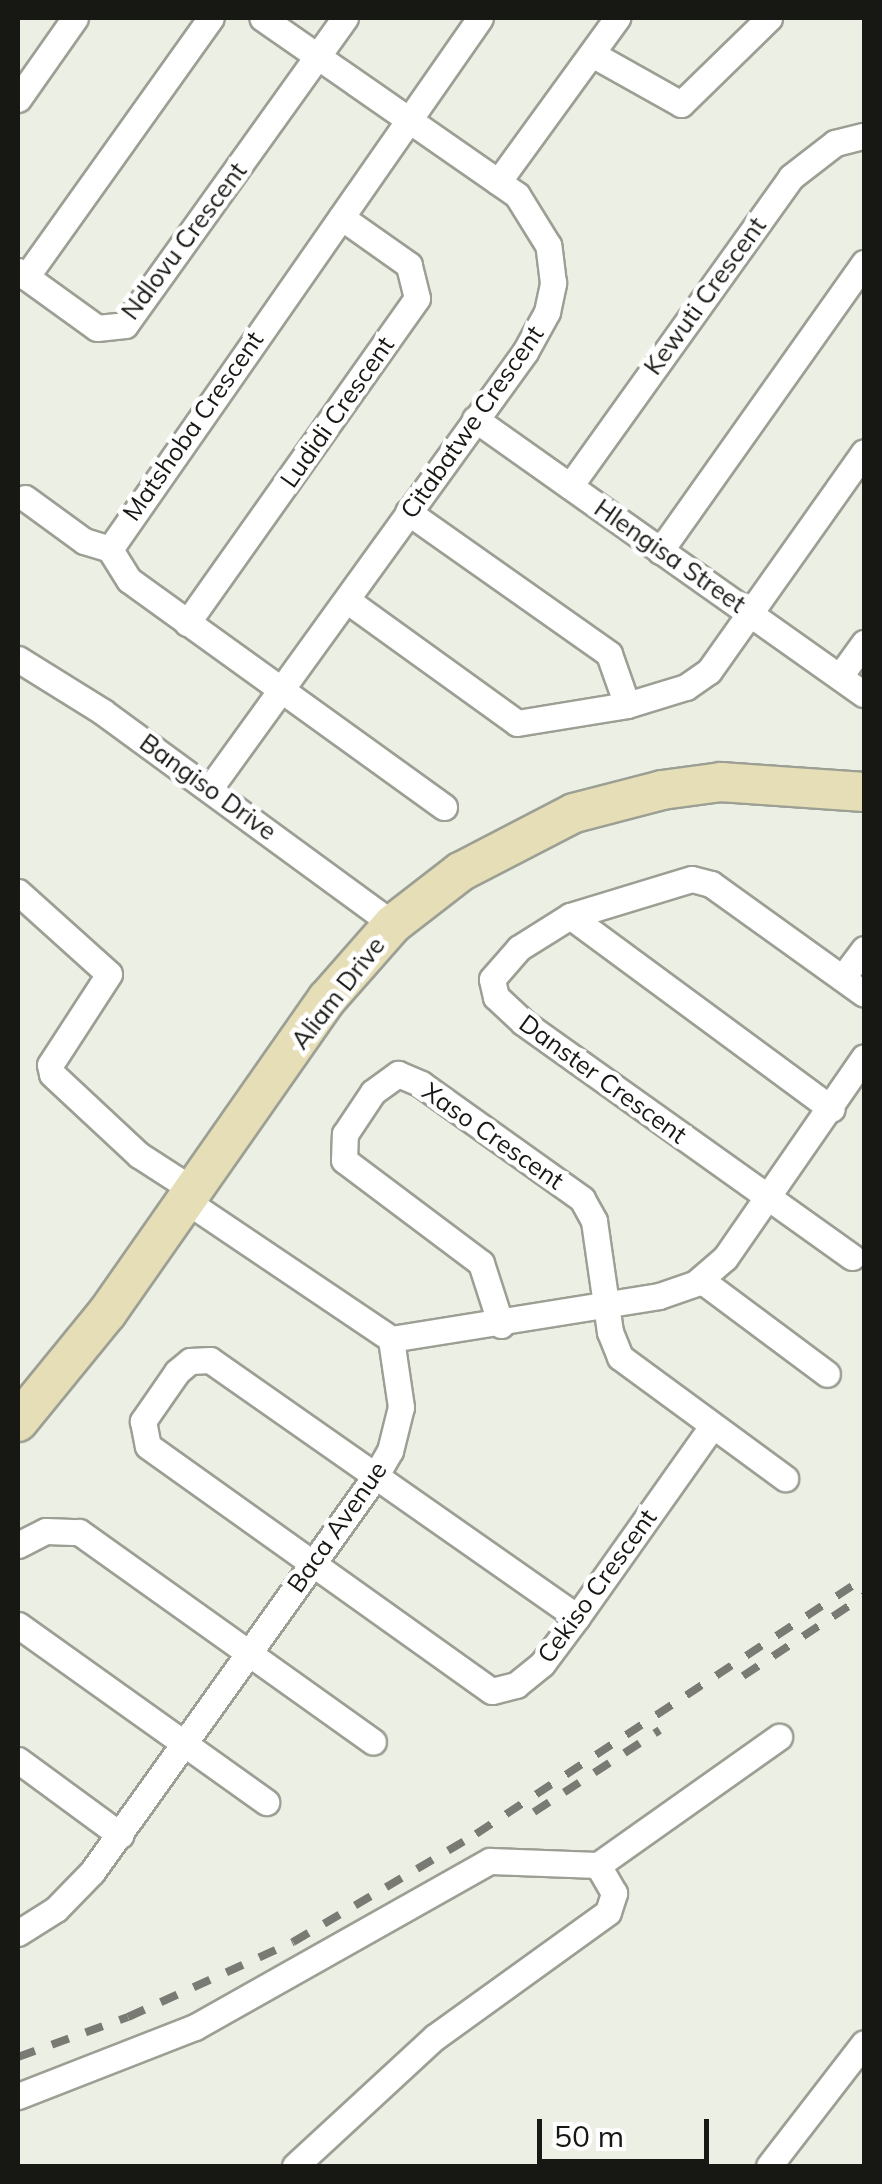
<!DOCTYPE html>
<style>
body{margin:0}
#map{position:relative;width:882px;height:2184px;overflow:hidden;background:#ecefe4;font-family:Mulish,sans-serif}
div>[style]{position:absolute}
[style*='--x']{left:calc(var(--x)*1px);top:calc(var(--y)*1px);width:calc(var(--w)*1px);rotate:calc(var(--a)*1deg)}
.roads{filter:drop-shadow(2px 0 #9c9f94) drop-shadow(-2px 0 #9c9f94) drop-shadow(0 2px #9c9f94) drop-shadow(0 -2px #9c9f94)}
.street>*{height:25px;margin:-12.5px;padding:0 12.5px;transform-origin:12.5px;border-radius:12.5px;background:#fff}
.secondary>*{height:38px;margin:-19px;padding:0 19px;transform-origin:19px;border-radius:19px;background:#e6deb6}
.rail>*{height:8px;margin-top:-4px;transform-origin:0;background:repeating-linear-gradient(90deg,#787a73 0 18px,transparent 0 36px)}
span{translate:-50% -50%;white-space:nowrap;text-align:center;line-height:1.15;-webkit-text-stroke:9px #fff;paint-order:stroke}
.street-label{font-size:25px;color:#171814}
.frame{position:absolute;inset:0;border:20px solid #171814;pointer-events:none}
.scale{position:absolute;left:537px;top:2119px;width:172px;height:45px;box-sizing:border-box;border:5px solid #171814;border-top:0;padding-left:12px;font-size:30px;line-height:35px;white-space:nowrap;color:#171814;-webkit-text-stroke:8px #fff;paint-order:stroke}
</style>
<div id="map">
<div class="roads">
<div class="street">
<div style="--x:592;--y:54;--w:102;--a:29.3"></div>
<div style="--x:681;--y:104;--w:123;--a:-44.3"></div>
<div style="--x:18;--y:99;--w:99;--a:-54.9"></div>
<div style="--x:498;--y:182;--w:203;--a:-54"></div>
<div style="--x:18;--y:271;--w:97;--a:35.8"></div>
<div style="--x:97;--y:328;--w:28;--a:-6"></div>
<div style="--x:125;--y:325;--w:378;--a:-54.4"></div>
<div style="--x:26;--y:277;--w:318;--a:-54.5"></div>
<div style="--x:475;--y:419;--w:476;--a:35.3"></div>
<div style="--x:570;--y:486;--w:380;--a:-54.4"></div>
<div style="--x:791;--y:177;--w:56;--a:-37.7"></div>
<div style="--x:835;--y:143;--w:30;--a:-14"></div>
<div style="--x:25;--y:498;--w:73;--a:36.1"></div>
<div style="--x:84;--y:541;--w:27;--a:17"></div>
<div style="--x:408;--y:512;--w:246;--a:35.2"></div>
<div style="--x:609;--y:654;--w:54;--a:70.6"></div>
<div style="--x:660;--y:551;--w:353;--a:-54.7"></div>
<div style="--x:348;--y:601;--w:208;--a:35.8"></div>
<div style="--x:517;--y:723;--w:111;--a:-9.3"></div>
<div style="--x:627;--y:705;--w:62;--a:-17"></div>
<div style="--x:686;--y:687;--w:28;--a:-35"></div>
<div style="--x:709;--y:671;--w:268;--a:-54.7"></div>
<div style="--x:187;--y:623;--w:398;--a:-54.7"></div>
<div style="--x:417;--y:298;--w:34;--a:-104"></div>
<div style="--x:409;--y:265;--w:83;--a:-144.8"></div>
<div style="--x:18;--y:659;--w:100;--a:31.9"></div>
<div style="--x:103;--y:712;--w:359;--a:36.2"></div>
<div style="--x:840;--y:676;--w:41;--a:-54"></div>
<div style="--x:210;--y:788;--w:538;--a:-54.15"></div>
<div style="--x:525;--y:352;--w:46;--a:-61.2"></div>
<div style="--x:547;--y:312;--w:30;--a:-78"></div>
<div style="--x:553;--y:283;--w:38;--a:-97"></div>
<div style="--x:548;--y:245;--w:59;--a:-121.8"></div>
<div style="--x:517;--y:195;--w:310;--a:-145.2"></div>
<div style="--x:444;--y:807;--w:388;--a:-144.2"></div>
<div style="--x:129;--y:580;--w:36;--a:-122"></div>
<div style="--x:110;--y:549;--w:647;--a:-55.13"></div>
<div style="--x:18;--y:892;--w:122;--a:42"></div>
<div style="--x:109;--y:974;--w:108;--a:123"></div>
<div style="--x:50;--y:1065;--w:9;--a:77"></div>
<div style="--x:52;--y:1074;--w:119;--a:43"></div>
<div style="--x:139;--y:1155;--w:64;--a:32.9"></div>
<div style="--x:570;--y:916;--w:325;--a:36.4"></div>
<div style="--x:843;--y:977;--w:35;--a:-53"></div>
<div style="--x:185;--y:1200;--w:249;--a:34"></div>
<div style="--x:391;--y:1339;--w:271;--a:-9.1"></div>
<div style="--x:659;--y:1296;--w:39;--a:-19"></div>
<div style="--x:696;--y:1283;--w:38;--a:-41"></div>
<div style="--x:725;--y:1258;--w:244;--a:-55.3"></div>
<div style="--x:852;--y:1257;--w:404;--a:-144.5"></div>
<div style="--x:523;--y:1022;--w:37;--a:-137"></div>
<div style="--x:496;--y:997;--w:18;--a:-103"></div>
<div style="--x:492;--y:979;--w:41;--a:-48.9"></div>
<div style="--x:519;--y:948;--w:60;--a:-32.1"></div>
<div style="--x:570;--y:916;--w:127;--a:-16.9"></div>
<div style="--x:692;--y:879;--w:20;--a:15"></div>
<div style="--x:711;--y:884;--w:188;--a:35.7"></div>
<div style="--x:701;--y:1280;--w:157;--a:36.7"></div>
<div style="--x:501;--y:1325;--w:65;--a:-107.9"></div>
<div style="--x:481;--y:1263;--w:171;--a:-143.1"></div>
<div style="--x:344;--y:1160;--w:26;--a:-88"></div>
<div style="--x:345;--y:1134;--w:50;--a:-56.3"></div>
<div style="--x:373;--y:1092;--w:31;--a:-36"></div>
<div style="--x:398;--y:1074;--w:25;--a:23"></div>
<div style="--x:421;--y:1084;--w:198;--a:35.5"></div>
<div style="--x:582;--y:1199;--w:25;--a:61"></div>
<div style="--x:594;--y:1221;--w:112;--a:81.8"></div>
<div style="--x:610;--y:1332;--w:27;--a:68"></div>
<div style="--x:620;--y:1357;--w:205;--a:36.3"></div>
<div style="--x:18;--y:1545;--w:31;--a:-27"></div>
<div style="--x:46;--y:1531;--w:33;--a:2"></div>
<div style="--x:79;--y:1532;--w:361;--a:35.5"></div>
<div style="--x:577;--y:1617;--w:448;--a:-145"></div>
<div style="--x:210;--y:1360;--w:20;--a:177"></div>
<div style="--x:190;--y:1361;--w:17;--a:140"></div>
<div style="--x:177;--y:1372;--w:60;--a:124.8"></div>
<div style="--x:143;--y:1421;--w:25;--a:79"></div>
<div style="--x:148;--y:1446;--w:422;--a:35.5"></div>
<div style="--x:492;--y:1691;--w:25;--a:-14"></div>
<div style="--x:516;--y:1685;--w:33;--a:-39"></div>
<div style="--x:542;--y:1664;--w:59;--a:-53.3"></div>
<div style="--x:577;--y:1617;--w:232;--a:-54.7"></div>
<div style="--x:18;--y:1625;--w:305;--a:35.5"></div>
<div style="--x:18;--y:1760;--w:127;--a:36.3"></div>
<div style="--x:18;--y:1933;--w:45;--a:-32.3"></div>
<div style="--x:56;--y:1909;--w:52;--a:-45.8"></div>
<div style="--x:92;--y:1872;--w:488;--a:-54.4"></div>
<div style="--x:376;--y:1475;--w:28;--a:-60"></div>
<div style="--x:390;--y:1451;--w:45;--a:-76"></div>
<div style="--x:401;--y:1407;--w:69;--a:-98.4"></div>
<div style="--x:18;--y:2096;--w:190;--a:-21.3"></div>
<div style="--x:195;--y:2027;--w:338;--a:-29.4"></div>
<div style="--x:490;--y:1861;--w:108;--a:2.1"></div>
<div style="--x:295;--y:2166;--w:190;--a:-42.7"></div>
<div style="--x:435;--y:2037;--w:213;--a:-35.8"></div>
<div style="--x:608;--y:1912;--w:20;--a:-72"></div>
<div style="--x:614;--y:1893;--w:32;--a:-120"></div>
<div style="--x:598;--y:1865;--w:222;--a:-35.3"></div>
<div style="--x:769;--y:2166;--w:155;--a:-52.3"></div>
</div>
<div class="secondary">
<div style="--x:18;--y:1422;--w:141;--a:-50.8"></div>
<div style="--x:107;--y:1313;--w:383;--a:-55"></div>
<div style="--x:327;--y:999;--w:100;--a:-48.7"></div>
<div style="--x:393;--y:924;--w:85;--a:-37.8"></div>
<div style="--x:460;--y:872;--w:128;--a:-27.4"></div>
<div style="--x:574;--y:813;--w:91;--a:-14.6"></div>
<div style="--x:662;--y:790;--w:60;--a:-7.7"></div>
<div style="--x:721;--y:782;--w:143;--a:4"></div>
</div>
</div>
<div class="rail">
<div style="--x:743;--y:1676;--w:145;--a:-33.5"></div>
<div style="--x:534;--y:1812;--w:150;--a:-33.1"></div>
<div style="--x:18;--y:2057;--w:117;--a:-20"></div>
<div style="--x:128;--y:2017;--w:181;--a:-24.4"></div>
<div style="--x:293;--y:1942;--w:212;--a:-30.5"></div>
<div style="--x:476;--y:1834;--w:465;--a:-33.4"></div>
</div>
<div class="street-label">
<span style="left:184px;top:241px;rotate:-53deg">Ndlovu Crescent</span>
<span style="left:705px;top:296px;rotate:-54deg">Kewuti Crescent</span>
<span style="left:337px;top:412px;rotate:-55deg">Ludidi Crescent</span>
<span style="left:472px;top:422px;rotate:-55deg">Citabatwe Crescent</span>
<span style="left:193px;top:426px;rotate:-55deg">Matshoba Crescent</span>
<span style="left:670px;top:556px;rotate:35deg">Hlengisa Street</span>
<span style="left:208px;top:787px;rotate:36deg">Bangiso Drive</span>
<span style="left:338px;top:993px;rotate:-52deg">Aliam Drive</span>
<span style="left:603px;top:1079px;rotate:36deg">Danster Crescent</span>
<span style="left:493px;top:1136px;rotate:35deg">Xaso Crescent</span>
<span style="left:337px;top:1527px;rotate:-55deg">Baca Avenue</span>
<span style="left:597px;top:1586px;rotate:-54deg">Cekiso Crescent</span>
</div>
<div class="frame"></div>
<div class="scale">50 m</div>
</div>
